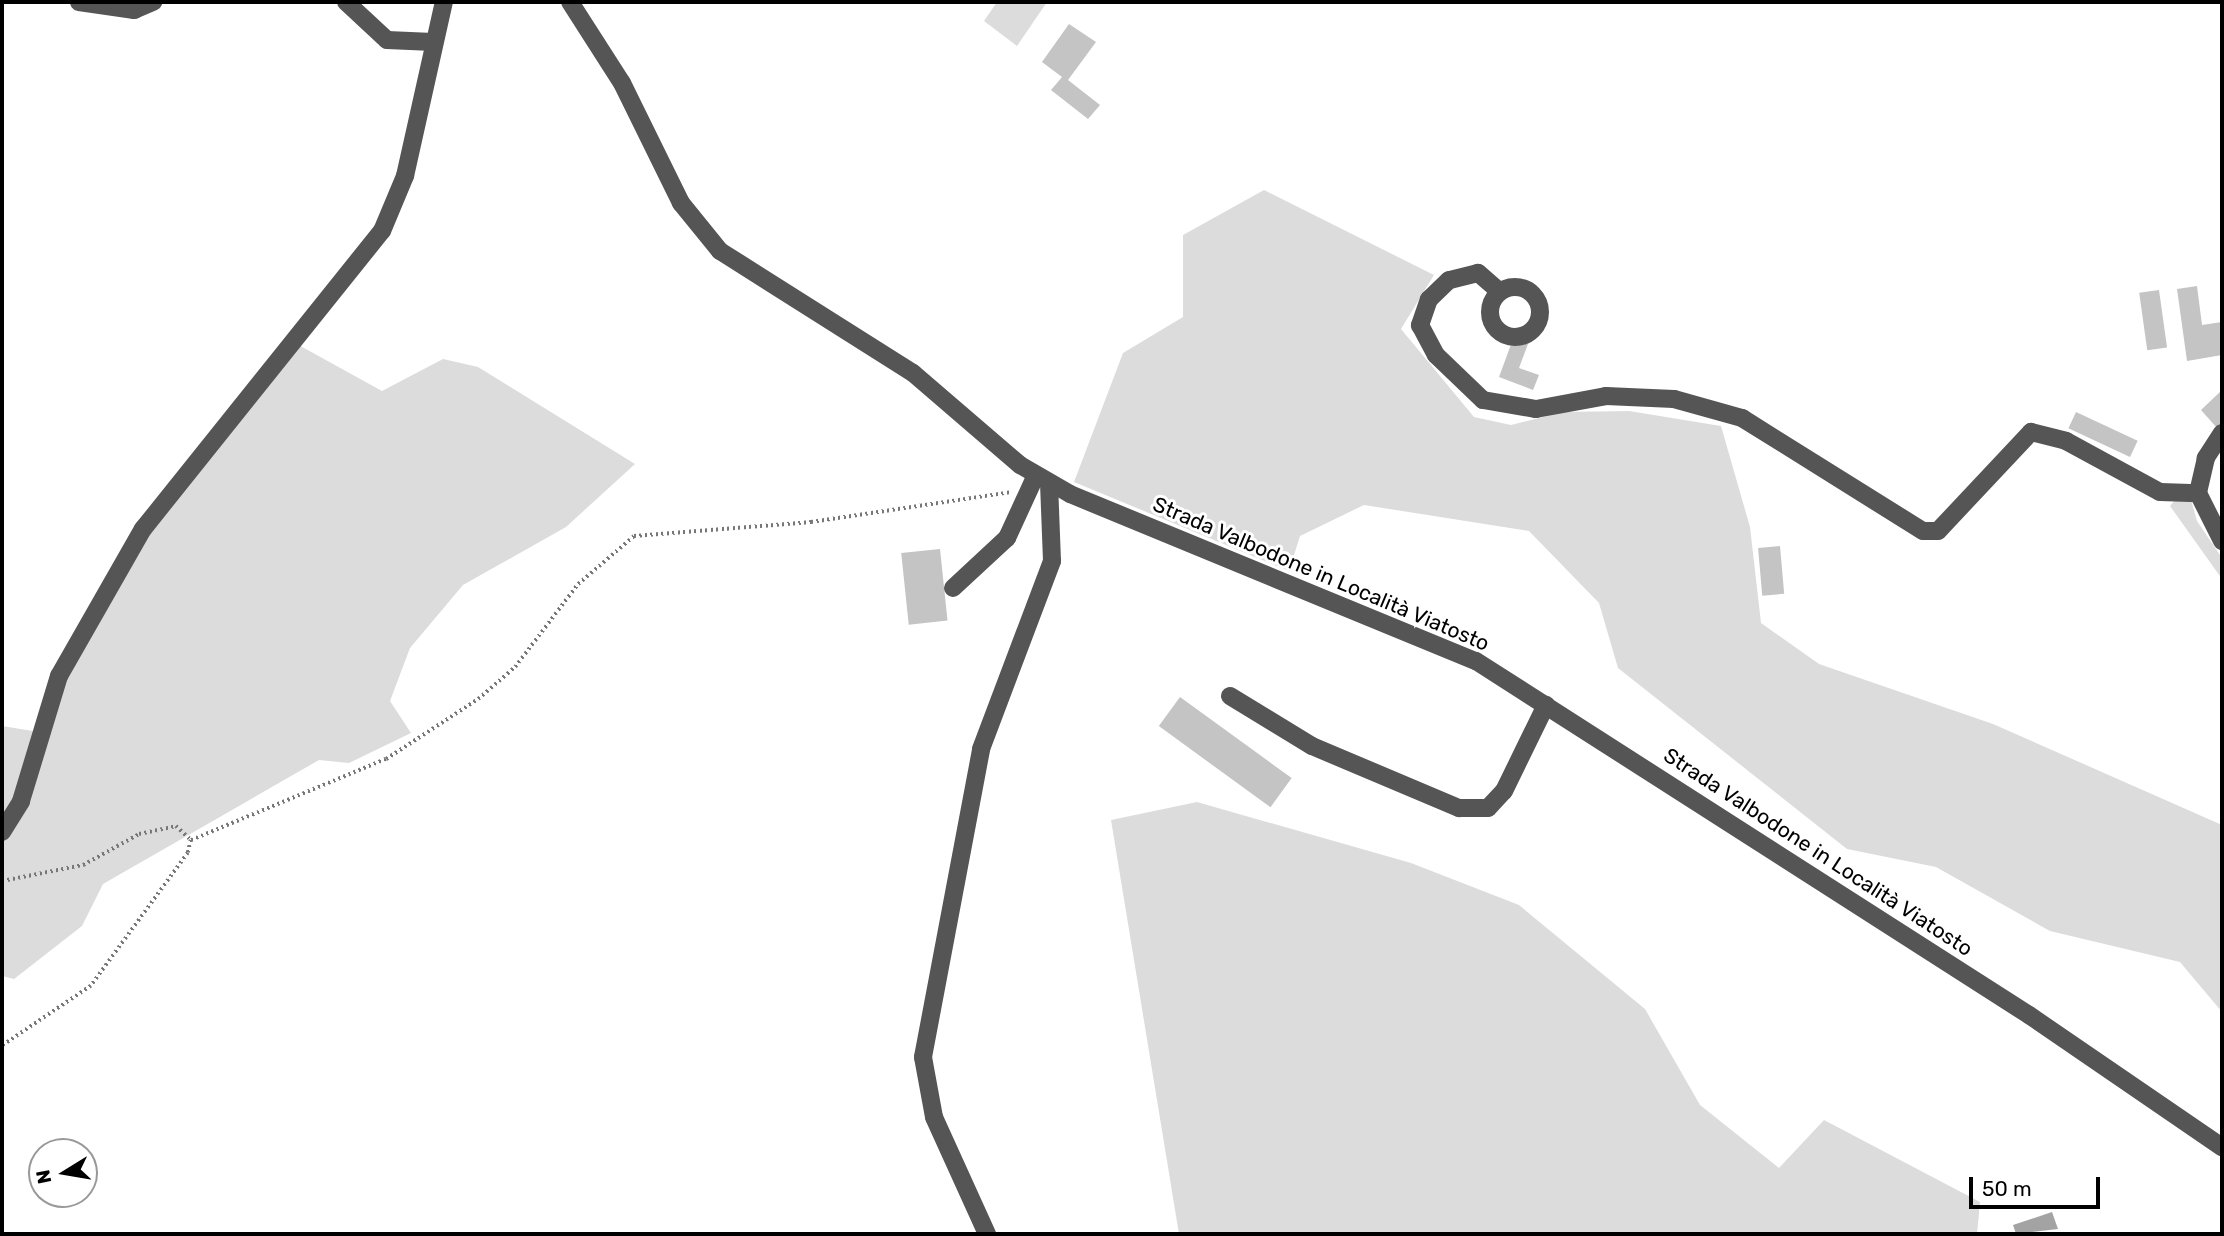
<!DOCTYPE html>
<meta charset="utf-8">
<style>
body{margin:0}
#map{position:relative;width:2224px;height:1236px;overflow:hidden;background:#fff;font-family:Rubik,sans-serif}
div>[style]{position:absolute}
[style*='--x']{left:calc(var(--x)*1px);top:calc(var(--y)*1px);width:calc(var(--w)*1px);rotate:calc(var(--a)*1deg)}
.green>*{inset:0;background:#dcdcdc}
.water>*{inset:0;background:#a3a3a3}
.building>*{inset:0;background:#c4c4c4;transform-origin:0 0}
.path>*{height:3.5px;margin-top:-1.75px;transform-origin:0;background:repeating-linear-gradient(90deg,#777 0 2px,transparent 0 5.5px)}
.minor>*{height:18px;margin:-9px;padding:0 9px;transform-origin:9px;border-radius:9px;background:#555}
.minor>.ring{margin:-9px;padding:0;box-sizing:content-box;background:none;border:18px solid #555;border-radius:50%}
span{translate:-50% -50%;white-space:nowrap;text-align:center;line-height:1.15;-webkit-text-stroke:6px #fff;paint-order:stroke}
.street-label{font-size:21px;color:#000}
.frame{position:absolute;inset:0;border:4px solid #000;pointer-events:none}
.north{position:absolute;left:28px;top:1138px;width:70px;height:70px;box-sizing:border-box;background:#fff;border:2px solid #999;border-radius:50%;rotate:259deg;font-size:19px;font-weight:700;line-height:28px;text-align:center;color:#000}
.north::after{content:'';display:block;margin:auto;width:24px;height:32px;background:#000;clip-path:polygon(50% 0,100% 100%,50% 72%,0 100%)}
.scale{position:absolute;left:1969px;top:1177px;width:131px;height:32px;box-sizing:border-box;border:4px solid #000;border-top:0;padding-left:9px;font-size:21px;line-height:24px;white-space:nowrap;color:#000;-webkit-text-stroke:5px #fff;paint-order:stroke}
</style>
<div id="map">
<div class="green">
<div style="clip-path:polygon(997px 2px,1047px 2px,1017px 46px,984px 21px)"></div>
<div style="clip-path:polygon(1264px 190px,1434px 275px,1401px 329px,1474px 417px,1511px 425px,1564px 412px,1629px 411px,1721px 426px,1750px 527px,1761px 623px,1819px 664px,1993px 724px,2222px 825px,2222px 1012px,2180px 962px,2050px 931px,1936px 867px,1847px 849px,1618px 668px,1599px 603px,1529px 531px,1364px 505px,1300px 536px,1289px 571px,1074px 482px,1123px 353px,1183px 317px,1183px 235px)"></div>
<div style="clip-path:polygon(295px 343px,382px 391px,443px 359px,478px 367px,635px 464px,566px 527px,463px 585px,410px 648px,390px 701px,411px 733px,349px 763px,319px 760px,103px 884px,82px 926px,14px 979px,2px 976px,2px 726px,39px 732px,108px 588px)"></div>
<div style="clip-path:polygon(2175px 500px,2191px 500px,2197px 521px,2222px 558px,2222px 579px,2170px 506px)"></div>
<div style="clip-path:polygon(1197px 802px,1411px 863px,1519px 905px,1645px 1009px,1700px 1105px,1779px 1168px,1824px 1120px,1980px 1202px,1977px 1234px,1179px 1234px,1111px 820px)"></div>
</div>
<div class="water">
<div style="clip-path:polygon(2052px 1212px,2058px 1229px,2016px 1234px,2013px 1225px)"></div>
</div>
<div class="building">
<div style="clip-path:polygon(1069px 24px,1096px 42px,1068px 80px,1100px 105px,1088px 119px,1051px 90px,1062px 77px,1042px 62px)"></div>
<div style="clip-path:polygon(2197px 286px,2202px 325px,2222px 322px,2222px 355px,2187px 361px,2177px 289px)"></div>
<div style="left:2159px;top:290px;width:58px;height:20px;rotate:82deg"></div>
<div style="clip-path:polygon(1513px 339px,1528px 344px,1519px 368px,1539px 375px,1533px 390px,1499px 377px)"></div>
<div style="clip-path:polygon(2222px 390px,2222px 423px,2217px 428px,2201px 410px)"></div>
<div style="left:2076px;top:412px;width:68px;height:18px;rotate:25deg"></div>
<div style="left:1780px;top:546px;width:48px;height:22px;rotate:85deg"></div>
<div style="left:940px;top:549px;width:72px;height:39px;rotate:84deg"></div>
<div style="left:1180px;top:697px;width:138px;height:36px;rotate:36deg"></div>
</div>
<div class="path">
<div style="--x:191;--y:840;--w:211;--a:-22.6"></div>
<div style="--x:386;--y:759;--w:110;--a:-33.1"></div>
<div style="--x:478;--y:699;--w:49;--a:-40.9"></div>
<div style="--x:515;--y:667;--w:104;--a:-52.8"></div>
<div style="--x:578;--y:584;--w:74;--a:-40.6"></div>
<div style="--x:634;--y:536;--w:178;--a:-4.5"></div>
<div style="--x:811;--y:522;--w:202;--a:-8.5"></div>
<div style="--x:2;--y:881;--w:83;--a:-11.2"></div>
<div style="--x:83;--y:865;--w:64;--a:-29"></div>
<div style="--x:139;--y:834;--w:38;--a:-12"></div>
<div style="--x:176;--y:826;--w:21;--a:43"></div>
<div style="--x:191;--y:840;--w:13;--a:103"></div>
<div style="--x:188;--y:853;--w:165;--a:126.1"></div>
<div style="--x:91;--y:986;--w:107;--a:146"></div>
</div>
<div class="minor">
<div style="--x:79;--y:2;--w:56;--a:8.3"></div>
<div style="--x:134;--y:10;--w:21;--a:-23"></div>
<div style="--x:346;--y:2;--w:56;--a:42.8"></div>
<div style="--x:387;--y:40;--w:46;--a:2.5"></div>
<div style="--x:570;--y:2;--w:96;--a:57.3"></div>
<div style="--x:622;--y:83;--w:134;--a:63.8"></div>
<div style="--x:681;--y:203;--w:62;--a:50.9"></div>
<div style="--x:720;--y:251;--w:228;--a:32.3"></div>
<div style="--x:913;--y:373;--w:141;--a:40.7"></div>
<div style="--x:1020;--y:465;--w:58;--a:30.1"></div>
<div style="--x:1070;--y:494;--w:439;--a:22.4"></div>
<div style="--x:1476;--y:661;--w:657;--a:32.63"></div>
<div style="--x:2029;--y:1015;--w:234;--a:34.4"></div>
<div class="ring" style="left:1490px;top:287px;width:32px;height:32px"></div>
<div style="--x:1499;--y:291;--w:28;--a:-139"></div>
<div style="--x:1478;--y:273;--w:30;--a:166"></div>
<div style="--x:1449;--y:280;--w:28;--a:136"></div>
<div style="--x:1429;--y:299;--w:28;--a:109"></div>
<div style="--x:1420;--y:325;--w:34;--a:62"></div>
<div style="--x:1436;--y:355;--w:65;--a:43.8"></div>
<div style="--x:1483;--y:400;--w:54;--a:9.6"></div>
<div style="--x:1536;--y:409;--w:71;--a:-10.5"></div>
<div style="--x:1606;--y:396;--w:68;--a:2.5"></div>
<div style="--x:1674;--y:399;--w:71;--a:15.6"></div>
<div style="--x:1742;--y:418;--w:213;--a:32"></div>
<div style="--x:1923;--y:531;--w:15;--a:0"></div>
<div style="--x:1938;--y:531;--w:136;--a:-46.8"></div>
<div style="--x:2031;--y:432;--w:36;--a:14"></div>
<div style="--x:2066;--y:441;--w:107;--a:28.5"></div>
<div style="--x:2160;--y:492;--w:38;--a:2"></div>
<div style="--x:2222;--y:433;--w:30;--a:123"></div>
<div style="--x:2206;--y:458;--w:36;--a:103"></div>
<div style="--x:2198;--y:493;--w:54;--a:63.4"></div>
<div style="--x:953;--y:588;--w:74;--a:-42.8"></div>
<div style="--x:1007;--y:538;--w:69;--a:-65.3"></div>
<div style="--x:1230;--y:696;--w:96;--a:31.4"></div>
<div style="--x:1312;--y:746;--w:160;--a:22.9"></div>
<div style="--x:1459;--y:808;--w:29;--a:0"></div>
<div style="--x:1488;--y:808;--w:23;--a:-47"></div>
<div style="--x:1504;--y:791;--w:96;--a:-64"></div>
<div style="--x:2;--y:832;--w:36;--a:-58"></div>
<div style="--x:21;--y:801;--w:131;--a:-73.1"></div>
<div style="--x:59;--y:676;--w:169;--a:-60.3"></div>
<div style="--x:143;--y:529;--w:382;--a:-51.3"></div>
<div style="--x:382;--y:231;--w:60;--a:-67.3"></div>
<div style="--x:405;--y:176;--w:178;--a:-77.4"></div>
<div style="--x:987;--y:1234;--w:128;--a:-114.4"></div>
<div style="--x:934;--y:1117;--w:61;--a:-100.4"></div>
<div style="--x:923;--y:1057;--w:313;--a:-79.3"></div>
<div style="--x:981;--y:749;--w:201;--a:-69.3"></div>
<div style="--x:1052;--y:561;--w:78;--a:-92.2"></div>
</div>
<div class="street-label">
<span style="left:1321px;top:574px;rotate:23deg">Strada Valbodone in Località Viatosto</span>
<span style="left:1818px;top:852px;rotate:33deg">Strada Valbodone in Località Viatosto</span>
</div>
<div class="frame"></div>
<div class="north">N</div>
<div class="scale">50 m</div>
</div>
